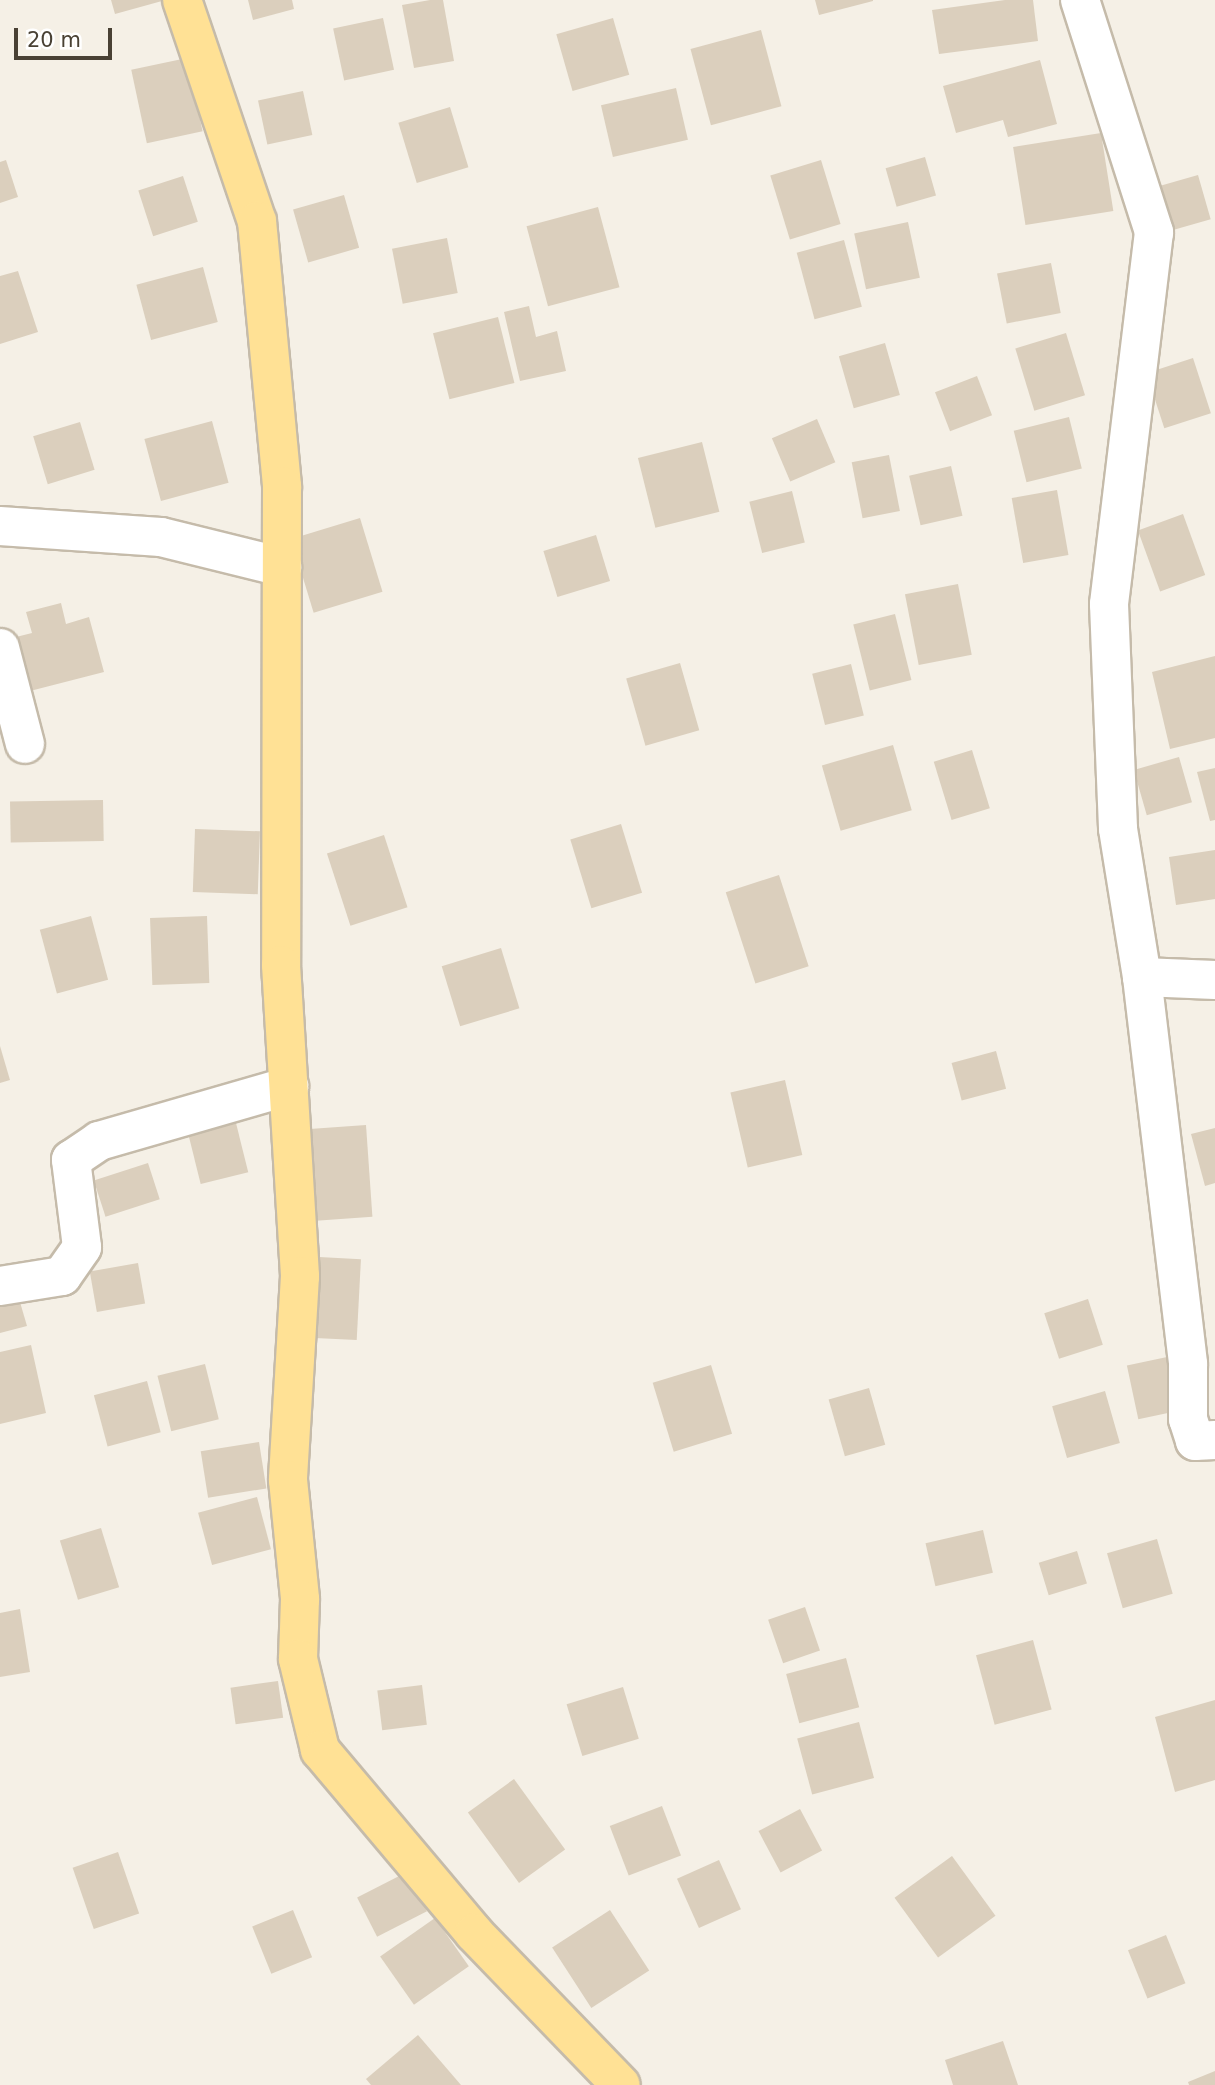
<!DOCTYPE html>
<style>
body{margin:0}
#map{position:relative;width:1215px;height:2085px;overflow:hidden;background:#f5f0e6;font-family:"DejaVu Sans",sans-serif}
div>[style]{position:absolute}
[style*='--x']{left:calc(var(--x)*1px);top:calc(var(--y)*1px);width:calc(var(--w)*1px);rotate:calc(var(--a)*1deg)}
.building>*{inset:0;background:#dbcfbd;transform-origin:0 0}
.roads{filter:drop-shadow(2px 0 #c5bbaa) drop-shadow(-2px 0 #c5bbaa) drop-shadow(0 2px #c5bbaa) drop-shadow(0 -2px #c5bbaa)}
.minor>*{height:38px;margin:-19px;padding:0 19px;transform-origin:19px;border-radius:19px;background:#fff}
.major>*{height:38px;margin:-19px;padding:0 19px;transform-origin:19px;border-radius:19px;background:#ffe195}
span{translate:-50% -50%;white-space:nowrap;text-align:center;line-height:1.15;-webkit-text-stroke:5px #fff;paint-order:stroke}
.scale{position:absolute;left:14px;top:28px;width:98px;height:32px;box-sizing:border-box;border:4px solid #494134;border-top:0;padding-left:9px;font-size:21px;line-height:24px;white-space:nowrap;color:#494134;-webkit-text-stroke:5px #fff;paint-order:stroke}
</style>
<div id="map">
<div class="building">
<div style="clip-path:polygon(111px 0,162px 0,162px 1px,115px 14px)"></div>
<div style="clip-path:polygon(248px 0,292px 0,294px 9px,253px 20px)"></div>
<div style="clip-path:polygon(430px 0,443px 0,454px 61px,414px 68px,402px 5px)"></div>
<div style="clip-path:polygon(815px 0,873px 0,873px 1px,819px 15px)"></div>
<div style="clip-path:polygon(1005px 0,1033px 0,1038px 41px,939px 54px,932px 10px)"></div>
<div style="left:383px;top:18px;width:53px;height:51px;rotate:78deg"></div>
<div style="left:613px;top:18px;width:59px;height:59px;rotate:74deg"></div>
<div style="left:761px;top:30px;width:79px;height:73px;rotate:75deg"></div>
<div style="left:187px;top:58px;width:75px;height:57px;rotate:78deg"></div>
<div style="clip-path:polygon(1040px 60px,1057px 124px,1008px 137px,1003px 120px,956px 133px,943px 86px)"></div>
<div style="left:676px;top:88px;width:53px;height:77px;rotate:77deg"></div>
<div style="left:303px;top:91px;width:45px;height:46px;rotate:78deg"></div>
<div style="left:450px;top:107px;width:63px;height:54px;rotate:73deg"></div>
<div style="left:1101px;top:133px;width:79px;height:89px;rotate:81deg"></div>
<div style="left:925px;top:157px;width:40px;height:41px;rotate:74deg"></div>
<div style="clip-path:polygon(6px 160px,18px 197px,0 203px,0 162px)"></div>
<div style="left:821px;top:160px;width:67px;height:53px;rotate:73deg"></div>
<div style="left:1198px;top:175px;width:46px;height:40px;rotate:74deg"></div>
<div style="left:183px;top:176px;width:48px;height:47px;rotate:72deg"></div>
<div style="left:344px;top:195px;width:55px;height:53px;rotate:74deg"></div>
<div style="left:598px;top:207px;width:83px;height:74px;rotate:75deg"></div>
<div style="left:908px;top:222px;width:57px;height:55px;rotate:78deg"></div>
<div style="left:447px;top:238px;width:56px;height:56px;rotate:79deg"></div>
<div style="left:844px;top:240px;width:69px;height:49px;rotate:75deg"></div>
<div style="left:1051px;top:263px;width:51px;height:55px;rotate:79deg"></div>
<div style="left:203px;top:267px;width:57px;height:69px;rotate:75deg"></div>
<div style="clip-path:polygon(18px 271px,38px 332px,0 344px,0 276px)"></div>
<div style="clip-path:polygon(529px 306px,536px 337px,557px 331px,566px 371px,520px 381px,504px 312px)"></div>
<div style="left:498px;top:317px;width:68px;height:67px;rotate:76deg"></div>
<div style="left:1066px;top:333px;width:65px;height:53px;rotate:73deg"></div>
<div style="left:885px;top:343px;width:54px;height:48px;rotate:74deg"></div>
<div style="left:1193px;top:358px;width:58px;height:49px;rotate:72deg"></div>
<div style="left:977px;top:376px;width:42px;height:45px;rotate:69deg"></div>
<div style="left:1069px;top:417px;width:53px;height:57px;rotate:76deg"></div>
<div style="left:817px;top:419px;width:47px;height:49px;rotate:67deg"></div>
<div style="left:212px;top:421px;width:64px;height:70px;rotate:75deg"></div>
<div style="left:80px;top:422px;width:50px;height:49px;rotate:73deg"></div>
<div style="left:702px;top:442px;width:72px;height:66px;rotate:76deg"></div>
<div style="left:889px;top:455px;width:57px;height:38px;rotate:79deg"></div>
<div style="left:951px;top:466px;width:51px;height:43px;rotate:77deg"></div>
<div style="left:1057px;top:490px;width:66px;height:46px;rotate:80deg"></div>
<div style="left:792px;top:491px;width:53px;height:44px;rotate:76deg"></div>
<div style="left:1183px;top:514px;width:65px;height:48px;rotate:70deg"></div>
<div style="left:360px;top:518px;width:77px;height:72px;rotate:73deg"></div>
<div style="left:596px;top:535px;width:48px;height:55px;rotate:73deg"></div>
<div style="left:958px;top:584px;width:72px;height:54px;rotate:79deg"></div>
<div style="clip-path:polygon(61px 603px,66px 624px,89px 617px,104px 672px,30px 691px,16px 637px,32px 633px,26px 612px)"></div>
<div style="left:895px;top:614px;width:68px;height:43px;rotate:76deg"></div>
<div style="clip-path:polygon(1215px 656px,1215px 738px,1170px 749px,1152px 672px)"></div>
<div style="left:680px;top:663px;width:70px;height:56px;rotate:74deg"></div>
<div style="left:851px;top:664px;width:53px;height:40px;rotate:76deg"></div>
<div style="left:893px;top:745px;width:68px;height:74px;rotate:74deg"></div>
<div style="left:972px;top:750px;width:61px;height:40px;rotate:73deg"></div>
<div style="left:1179px;top:757px;width:47px;height:47px;rotate:74deg"></div>
<div style="clip-path:polygon(1215px 768px,1215px 820px,1210px 821px,1197px 772px)"></div>
<div style="left:103px;top:800px;width:41px;height:93px;rotate:89deg"></div>
<div style="left:621px;top:824px;width:72px;height:53px;rotate:73deg"></div>
<div style="left:195px;top:829px;width:65px;height:63px;rotate:2deg"></div>
<div style="left:384px;top:835px;width:76px;height:60px;rotate:72deg"></div>
<div style="clip-path:polygon(1215px 850px,1215px 899px,1176px 905px,1169px 857px)"></div>
<div style="left:779px;top:875px;width:96px;height:56px;rotate:72deg"></div>
<div style="left:91px;top:916px;width:66px;height:53px;rotate:75deg"></div>
<div style="left:207px;top:916px;width:67px;height:57px;rotate:88deg"></div>
<div style="left:501px;top:948px;width:63px;height:62px;rotate:73deg"></div>
<div style="clip-path:polygon(0 1046px,10px 1080px,0 1083px)"></div>
<div style="left:996px;top:1051px;width:39px;height:46px;rotate:75deg"></div>
<div style="left:785px;top:1080px;width:77px;height:56px;rotate:77deg"></div>
<div style="left:233px;top:1111px;width:63px;height:49px;rotate:76deg"></div>
<div style="left:366px;top:1125px;width:92px;height:60px;rotate:86deg"></div>
<div style="clip-path:polygon(1215px 1128px,1215px 1183px,1205px 1186px,1191px 1134px)"></div>
<div style="left:148px;top:1163px;width:38px;height:57px;rotate:72deg"></div>
<div style="left:319px;top:1257px;width:42px;height:81px;rotate:3deg"></div>
<div style="left:138px;top:1263px;width:41px;height:49px;rotate:80deg"></div>
<div style="clip-path:polygon(15px 1285px,27px 1326px,0 1333px,0 1290px)"></div>
<div style="left:1088px;top:1299px;width:48px;height:46px;rotate:72deg"></div>
<div style="clip-path:polygon(31px 1345px,46px 1413px,0 1424px,0 1352px)"></div>
<div style="left:1167px;top:1357px;width:55px;height:41px;rotate:78deg"></div>
<div style="left:205px;top:1364px;width:57px;height:49px;rotate:76deg"></div>
<div style="left:711px;top:1365px;width:72px;height:61px;rotate:73deg"></div>
<div style="left:147px;top:1381px;width:53px;height:55px;rotate:75deg"></div>
<div style="left:869px;top:1388px;width:59px;height:42px;rotate:74deg"></div>
<div style="left:1105px;top:1391px;width:54px;height:55px;rotate:74deg"></div>
<div style="left:259px;top:1442px;width:47px;height:59px;rotate:81deg"></div>
<div style="left:257px;top:1497px;width:54px;height:61px;rotate:75deg"></div>
<div style="left:101px;top:1528px;width:62px;height:43px;rotate:73deg"></div>
<div style="left:983px;top:1530px;width:44px;height:59px;rotate:77deg"></div>
<div style="left:1157px;top:1539px;width:57px;height:52px;rotate:74deg"></div>
<div style="left:1077px;top:1551px;width:34px;height:40px;rotate:73deg"></div>
<div style="left:805px;top:1607px;width:46px;height:39px;rotate:71deg"></div>
<div style="clip-path:polygon(20px 1609px,30px 1672px,0 1677px,0 1613px)"></div>
<div style="left:1033px;top:1640px;width:72px;height:59px;rotate:75deg"></div>
<div style="left:846px;top:1658px;width:51px;height:62px;rotate:75deg"></div>
<div style="left:278px;top:1681px;width:37px;height:48px;rotate:82deg"></div>
<div style="left:422px;top:1685px;width:40px;height:45px;rotate:83deg"></div>
<div style="left:623px;top:1687px;width:54px;height:59px;rotate:73deg"></div>
<div style="clip-path:polygon(1215px 1700px,1215px 1780px,1175px 1792px,1155px 1717px)"></div>
<div style="left:859px;top:1722px;width:58px;height:64px;rotate:75deg"></div>
<div style="left:514px;top:1779px;width:87px;height:57px;rotate:54deg"></div>
<div style="left:662px;top:1806px;width:53px;height:56px;rotate:69deg"></div>
<div style="left:800px;top:1809px;width:47px;height:47px;rotate:62deg"></div>
<div style="left:118px;top:1852px;width:65px;height:48px;rotate:71deg"></div>
<div style="left:952px;top:1856px;width:74px;height:71px;rotate:54deg"></div>
<div style="left:719px;top:1860px;width:54px;height:46px;rotate:66deg"></div>
<div style="left:407px;top:1872px;width:44px;height:56px;rotate:63deg"></div>
<div style="left:293px;top:1910px;width:51px;height:44px;rotate:68deg"></div>
<div style="left:610px;top:1910px;width:72px;height:69px;rotate:57deg"></div>
<div style="left:435px;top:1918px;width:59px;height:67px;rotate:55deg"></div>
<div style="left:1166px;top:1935px;width:52px;height:41px;rotate:68deg"></div>
<div style="clip-path:polygon(418px 2035px,461px 2085px,371px 2085px,366px 2079px)"></div>
<div style="clip-path:polygon(1003px 2041px,1018px 2085px,953px 2085px,945px 2060px)"></div>
<div style="clip-path:polygon(1215px 2071px,1215px 2085px,1189px 2085px,1188px 2082px)"></div>
</div>
<div class="roads">
<div class="minor">
<div style="--x:1080;--y:0;--w:244;--a:72.3"></div>
<div style="--x:1154;--y:232;--w:375;--a:96.9"></div>
<div style="--x:1109;--y:604;--w:225;--a:87.7"></div>
<div style="--x:1118;--y:829;--w:150;--a:80.8"></div>
<div style="--x:1142;--y:977;--w:390;--a:83.2"></div>
<div style="--x:1188;--y:1364;--w:55;--a:90"></div>
<div style="--x:1188;--y:1419;--w:23;--a:72"></div>
<div style="--x:1195;--y:1441;--w:20;--a:-3"></div>
<div style="--x:0;--y:526;--w:161;--a:3.9"></div>
<div style="--x:161;--y:537;--w:125;--a:13.9"></div>
<div style="--x:0;--y:648;--w:99;--a:75.4"></div>
<div style="--x:1142;--y:977;--w:73;--a:2.4"></div>
<div style="--x:0;--y:1286;--w:63;--a:-9.2"></div>
<div style="--x:62;--y:1276;--w:35;--a:-55"></div>
<div style="--x:82;--y:1247;--w:88;--a:-97.2"></div>
<div style="--x:71;--y:1160;--w:34;--a:-34"></div>
<div style="--x:99;--y:1141;--w:198;--a:-16.1"></div>
</div>
<div class="major">
<div style="--x:182;--y:0;--w:233;--a:71.3"></div>
<div style="--x:257;--y:221;--w:266;--a:84.6"></div>
<div style="--x:282;--y:486;--w:479;--a:90.1"></div>
<div style="--x:281;--y:965;--w:312;--a:86.5"></div>
<div style="--x:300;--y:1276;--w:204;--a:93.4"></div>
<div style="--x:288;--y:1480;--w:120;--a:84.2"></div>
<div style="--x:300;--y:1599;--w:60;--a:91.9"></div>
<div style="--x:298;--y:1659;--w:94;--a:76.4"></div>
<div style="--x:320;--y:1750;--w:239;--a:49.9"></div>
<div style="--x:474;--y:1933;--w:211;--a:46"></div>
</div>
</div>
<div class="scale">20 m</div>
</div>
